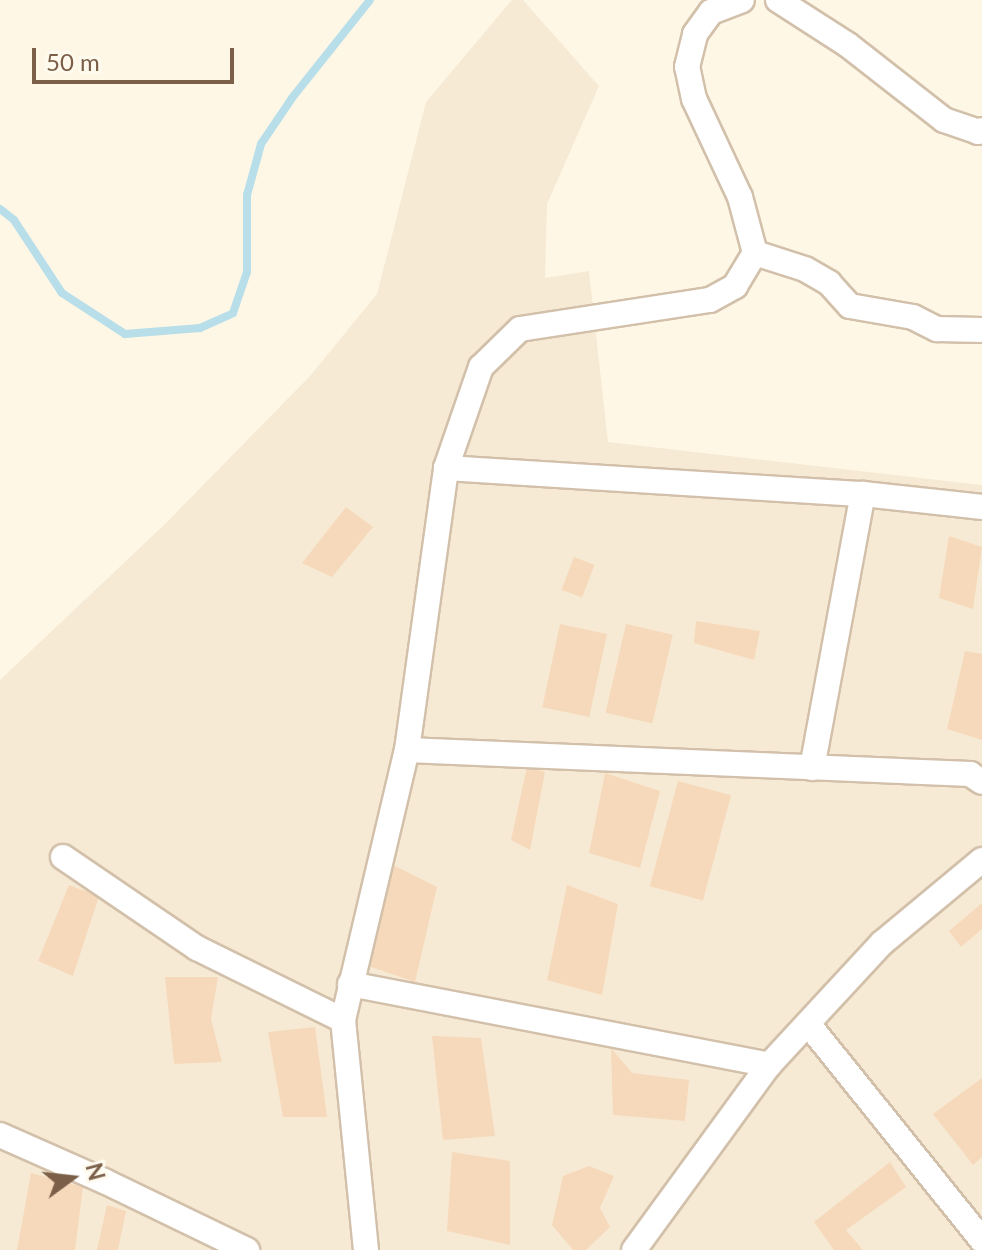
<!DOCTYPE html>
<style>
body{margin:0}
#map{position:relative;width:982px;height:1250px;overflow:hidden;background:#fef7e6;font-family:Lato,sans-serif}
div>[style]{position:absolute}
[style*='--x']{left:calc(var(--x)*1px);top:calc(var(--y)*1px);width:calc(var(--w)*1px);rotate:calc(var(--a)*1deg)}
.residential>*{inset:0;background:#f7ead4}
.stream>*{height:8px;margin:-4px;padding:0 4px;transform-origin:4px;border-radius:4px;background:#b8deea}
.building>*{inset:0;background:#f6d9bb;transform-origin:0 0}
.roads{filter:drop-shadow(2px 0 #d2c0aa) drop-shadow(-2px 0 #d2c0aa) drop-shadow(0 2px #d2c0aa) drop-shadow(0 -2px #d2c0aa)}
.minor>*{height:24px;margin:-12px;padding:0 12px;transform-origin:12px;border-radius:12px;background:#fff}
span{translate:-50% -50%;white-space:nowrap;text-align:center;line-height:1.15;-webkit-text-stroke:8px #fffaee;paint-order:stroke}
.north{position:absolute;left:32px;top:1138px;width:80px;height:80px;-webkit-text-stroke:6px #fffaee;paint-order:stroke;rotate:75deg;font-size:22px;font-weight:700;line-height:32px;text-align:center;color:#7b5f48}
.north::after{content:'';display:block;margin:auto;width:28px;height:36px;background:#7b5f48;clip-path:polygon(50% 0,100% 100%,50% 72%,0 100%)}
.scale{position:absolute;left:32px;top:48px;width:202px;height:36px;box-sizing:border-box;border:4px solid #7b5f48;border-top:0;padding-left:10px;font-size:24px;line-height:28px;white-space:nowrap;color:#7b5f48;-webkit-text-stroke:6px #fffaee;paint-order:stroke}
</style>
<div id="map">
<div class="residential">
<div style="clip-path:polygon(512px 0,523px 0,599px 86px,547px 204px,545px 278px,589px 271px,608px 442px,982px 485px,982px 1250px,0 1250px,0 680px,165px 524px,310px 376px,377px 294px,426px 102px)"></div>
</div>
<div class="stream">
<div style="--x:0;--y:209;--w:18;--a:38"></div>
<div style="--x:14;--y:220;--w:87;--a:56.7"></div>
<div style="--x:62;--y:293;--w:75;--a:33.1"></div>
<div style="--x:125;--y:334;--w:75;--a:-4.6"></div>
<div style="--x:200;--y:328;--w:36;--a:-24"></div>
<div style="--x:233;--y:313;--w:43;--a:-71.1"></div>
<div style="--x:247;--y:272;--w:77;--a:-90"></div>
<div style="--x:247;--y:195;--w:53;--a:-74.6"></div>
<div style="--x:261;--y:144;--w:55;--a:-56"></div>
<div style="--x:292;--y:98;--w:125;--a:-51.5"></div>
</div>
<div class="building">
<div style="clip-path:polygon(346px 507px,373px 527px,332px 577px,302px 563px)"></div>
<div style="clip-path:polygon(949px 536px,982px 547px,973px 609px,939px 598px)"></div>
<div style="left:574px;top:557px;width:22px;height:35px;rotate:21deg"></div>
<div style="clip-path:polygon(696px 621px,760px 631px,754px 660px,694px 643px)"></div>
<div style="left:560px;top:624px;width:48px;height:85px;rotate:12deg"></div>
<div style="left:626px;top:624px;width:48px;height:91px;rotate:13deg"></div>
<div style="clip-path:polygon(965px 651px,982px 654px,982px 740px,947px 729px)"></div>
<div style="clip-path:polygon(527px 767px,545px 772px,530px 850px,511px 840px)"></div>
<div style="clip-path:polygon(605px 773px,660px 791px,640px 868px,589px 853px)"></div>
<div style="left:678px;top:781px;width:55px;height:109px;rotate:15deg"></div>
<div style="clip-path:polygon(393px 865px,437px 887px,415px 982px,368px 966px)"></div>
<div style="clip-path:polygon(69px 885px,99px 896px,73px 976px,38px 961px)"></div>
<div style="clip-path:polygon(567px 885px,618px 904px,602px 995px,547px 980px)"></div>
<div style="clip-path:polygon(982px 903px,982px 929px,961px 947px,949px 931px)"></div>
<div style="clip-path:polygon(165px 977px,218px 977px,211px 1019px,222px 1062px,174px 1064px)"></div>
<div style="clip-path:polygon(315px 1027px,327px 1117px,283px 1117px,268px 1032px)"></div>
<div style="clip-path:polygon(432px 1036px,481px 1038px,495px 1136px,443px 1140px)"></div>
<div style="clip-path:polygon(611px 1048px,632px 1073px,689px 1080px,685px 1121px,613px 1115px)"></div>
<div style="clip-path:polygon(982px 1078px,982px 1157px,973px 1165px,933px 1114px)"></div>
<div style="clip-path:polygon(452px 1152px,510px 1161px,510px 1245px,447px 1231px)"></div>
<div style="clip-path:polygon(890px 1162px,906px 1187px,846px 1230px,863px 1250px,834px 1250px,814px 1222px)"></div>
<div style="clip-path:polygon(589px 1166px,614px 1176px,600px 1208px,610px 1227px,586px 1250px,573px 1250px,552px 1225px,563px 1176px)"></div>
<div style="clip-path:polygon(31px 1173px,83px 1187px,75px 1250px,17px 1250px)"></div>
<div style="clip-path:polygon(107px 1205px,126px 1211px,118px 1250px,97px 1250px)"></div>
</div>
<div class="roads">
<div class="minor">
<div style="--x:778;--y:0;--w:83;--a:32.7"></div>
<div style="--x:848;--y:45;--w:122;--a:38"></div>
<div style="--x:944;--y:120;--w:36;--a:19"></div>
<div style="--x:978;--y:132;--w:4;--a:-27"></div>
<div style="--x:755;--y:253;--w:52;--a:17.7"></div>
<div style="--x:805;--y:269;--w:28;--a:30"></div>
<div style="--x:829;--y:283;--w:31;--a:48"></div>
<div style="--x:850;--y:306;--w:64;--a:9.9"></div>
<div style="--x:913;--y:317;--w:27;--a:27"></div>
<div style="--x:937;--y:329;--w:45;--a:1.3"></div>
<div style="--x:446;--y:468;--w:418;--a:3.6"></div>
<div style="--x:863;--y:494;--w:120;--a:6.2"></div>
<div style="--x:407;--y:750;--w:564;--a:2.44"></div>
<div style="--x:970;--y:774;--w:14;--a:34"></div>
<div style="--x:812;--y:768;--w:279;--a:-79.5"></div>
<div style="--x:63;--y:857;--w:162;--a:34.2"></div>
<div style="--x:197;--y:948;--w:163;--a:26.3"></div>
<div style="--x:350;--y:984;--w:427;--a:10.9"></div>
<div style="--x:809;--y:1025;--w:276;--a:51.2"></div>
<div style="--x:0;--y:1135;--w:114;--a:23.9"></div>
<div style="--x:104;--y:1181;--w:159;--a:25.8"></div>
<div style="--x:366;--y:1250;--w:231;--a:-95.7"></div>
<div style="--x:343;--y:1020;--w:277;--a:-76.7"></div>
<div style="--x:407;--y:750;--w:285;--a:-82.1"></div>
<div style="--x:446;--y:468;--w:107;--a:-70.9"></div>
<div style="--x:481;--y:367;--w:54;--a:-44.3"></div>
<div style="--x:520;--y:329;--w:192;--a:-8.7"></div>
<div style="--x:710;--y:300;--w:29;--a:-29"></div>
<div style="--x:735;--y:286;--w:39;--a:-59"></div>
<div style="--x:755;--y:253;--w:58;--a:-105"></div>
<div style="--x:740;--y:197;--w:108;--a:-115.1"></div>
<div style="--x:694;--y:99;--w:33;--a:-102"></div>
<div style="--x:687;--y:67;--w:34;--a:-76"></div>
<div style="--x:695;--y:34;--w:27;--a:-54"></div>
<div style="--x:711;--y:12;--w:33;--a:-21"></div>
<div style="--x:634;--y:1250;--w:229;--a:-53.9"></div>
<div style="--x:769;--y:1065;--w:166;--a:-47.2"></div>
<div style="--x:882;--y:943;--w:130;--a:-39.7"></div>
</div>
</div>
<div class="north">N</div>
<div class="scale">50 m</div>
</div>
